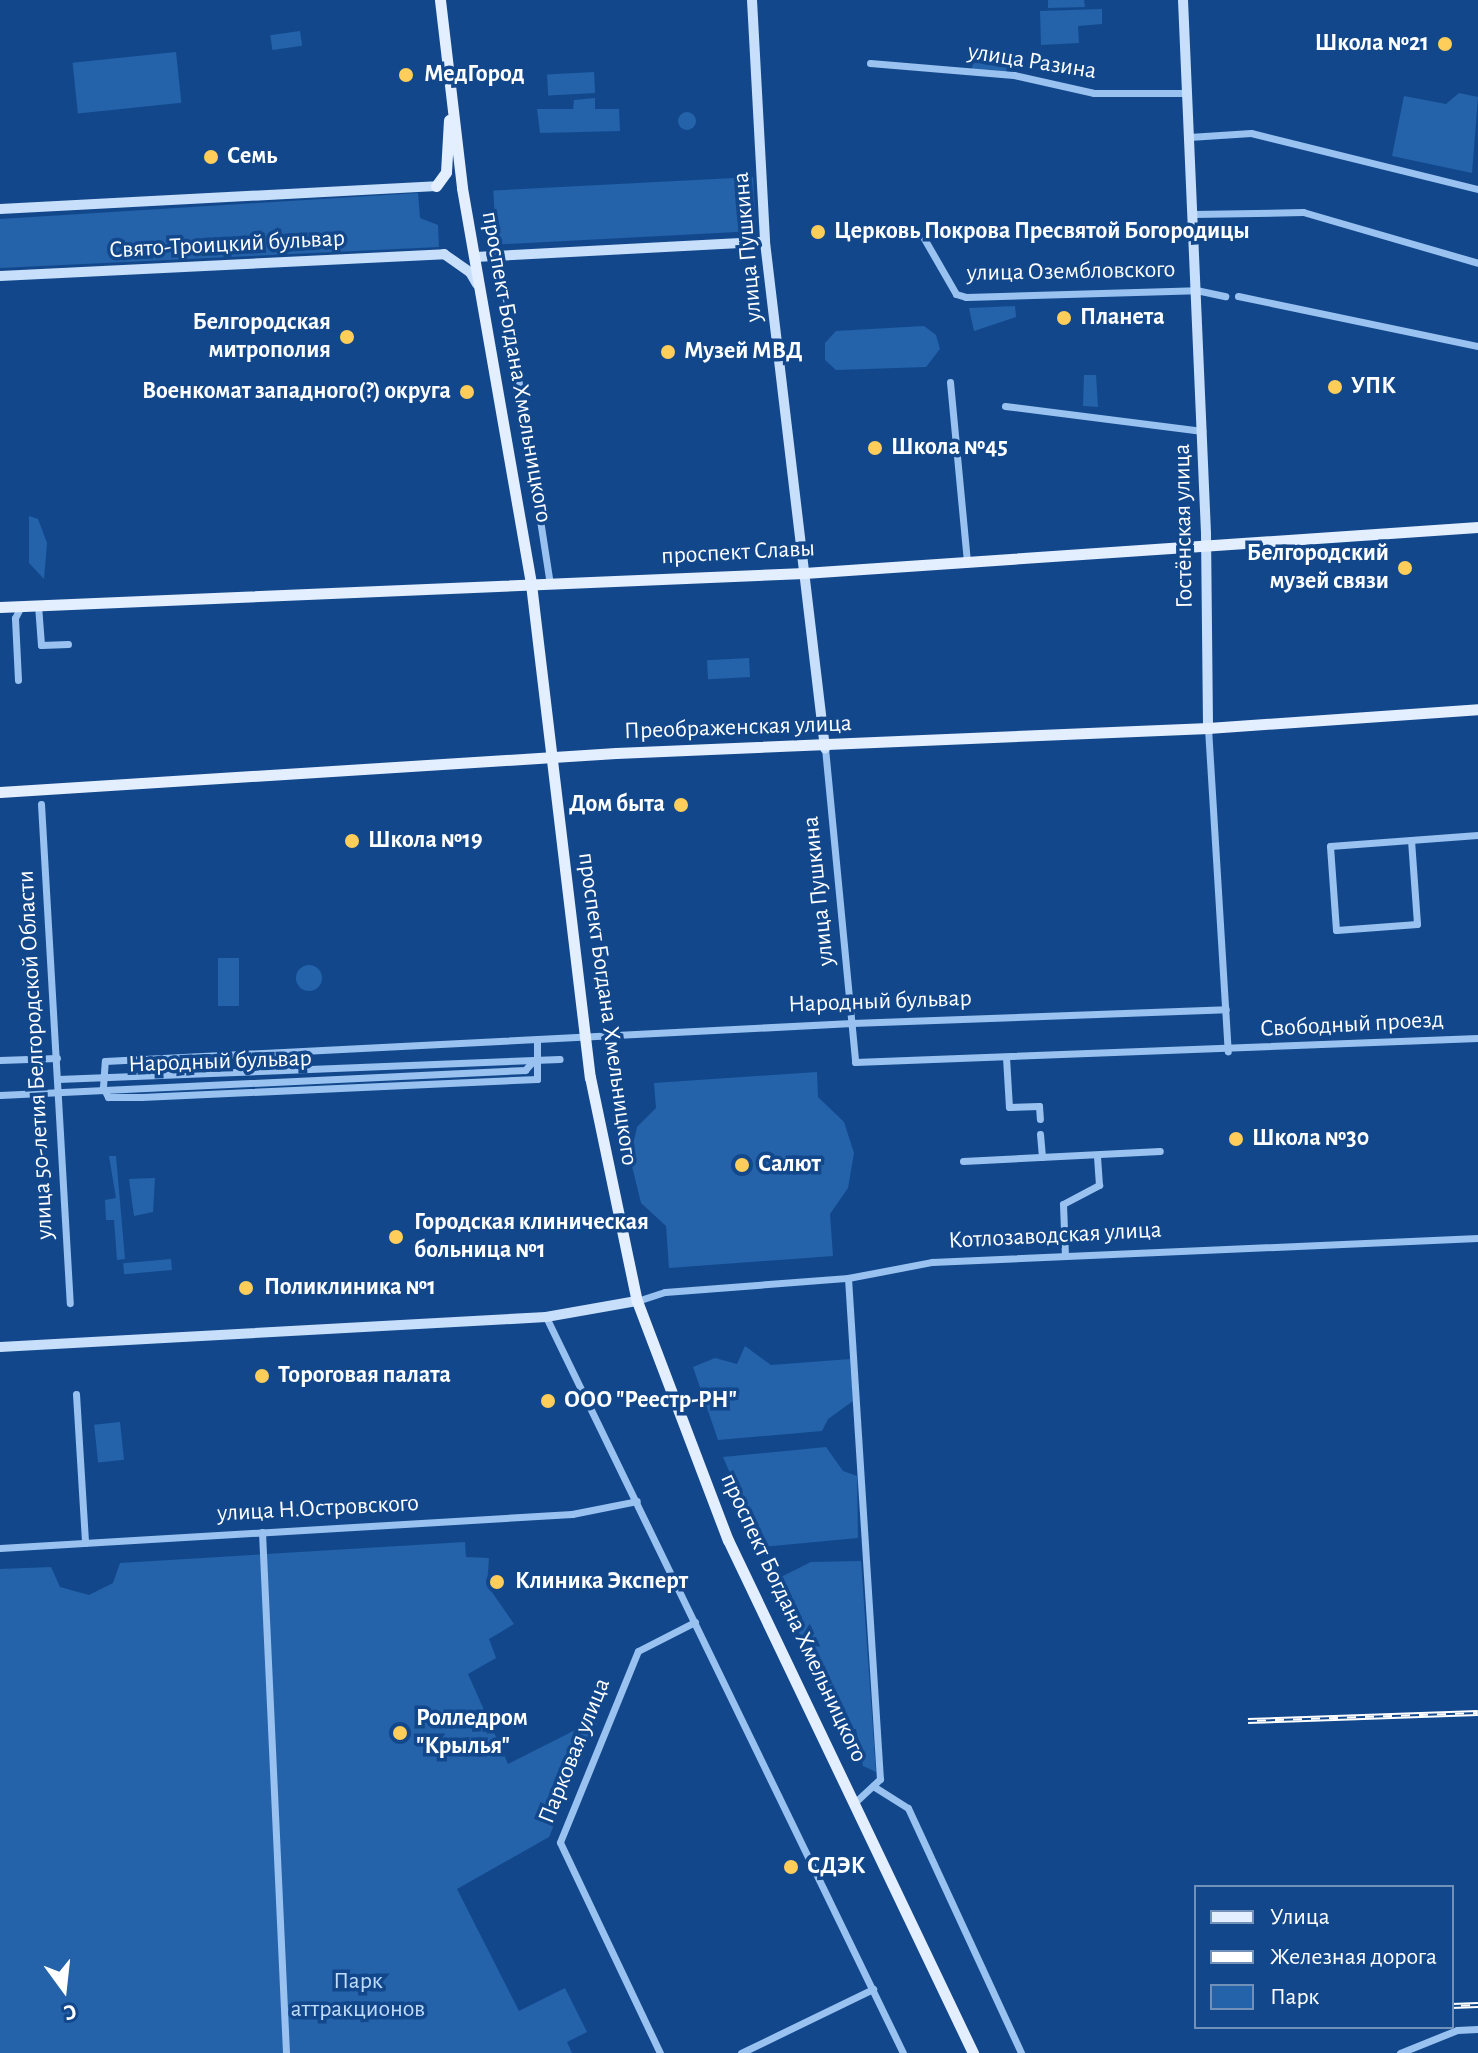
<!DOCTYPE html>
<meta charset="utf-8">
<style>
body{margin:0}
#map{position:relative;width:1478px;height:2053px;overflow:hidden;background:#12488b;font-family:"Alegreya Sans",sans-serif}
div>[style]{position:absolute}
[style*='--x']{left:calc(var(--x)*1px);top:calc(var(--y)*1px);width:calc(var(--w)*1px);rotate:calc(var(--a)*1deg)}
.green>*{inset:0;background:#2462aa;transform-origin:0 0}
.round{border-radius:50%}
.street>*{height:7px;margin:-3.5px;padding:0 3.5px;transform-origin:3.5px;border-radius:3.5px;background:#99c2f1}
.secondary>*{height:10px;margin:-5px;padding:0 5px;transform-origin:5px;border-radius:5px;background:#c8dffb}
.primary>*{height:11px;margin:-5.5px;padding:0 5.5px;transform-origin:5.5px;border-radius:5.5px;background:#e3eeff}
.rail>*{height:6px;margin-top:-3px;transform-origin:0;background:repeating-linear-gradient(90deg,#12488b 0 9px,#fff 0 18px);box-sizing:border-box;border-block:2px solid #fff}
.dots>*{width:22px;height:22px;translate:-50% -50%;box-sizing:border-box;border:4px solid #12488b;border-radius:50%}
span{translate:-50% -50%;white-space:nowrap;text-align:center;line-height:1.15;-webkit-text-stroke:7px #12488b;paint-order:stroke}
.poi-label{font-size:24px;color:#fff;font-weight:700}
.right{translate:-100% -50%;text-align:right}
.left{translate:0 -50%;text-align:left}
.street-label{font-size:24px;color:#fff}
.park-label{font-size:24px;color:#c0dcfc}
.legend{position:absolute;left:1194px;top:1885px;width:260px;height:144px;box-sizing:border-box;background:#12488b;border:2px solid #7191b9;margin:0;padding:10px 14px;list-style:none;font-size:24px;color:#fff}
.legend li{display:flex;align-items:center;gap:16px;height:40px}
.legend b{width:40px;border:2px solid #7191b9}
.north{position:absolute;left:24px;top:1949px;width:80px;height:80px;-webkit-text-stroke:6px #12488b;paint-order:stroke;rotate:165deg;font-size:22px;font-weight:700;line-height:32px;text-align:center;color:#fff}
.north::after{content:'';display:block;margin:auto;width:28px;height:36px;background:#fff;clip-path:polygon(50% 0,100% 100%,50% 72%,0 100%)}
</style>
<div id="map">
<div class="green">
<div style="clip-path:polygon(1048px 0,1084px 0,1085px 7px,1048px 8px)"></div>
<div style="clip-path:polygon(1102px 9px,1102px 24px,1078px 26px,1079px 43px,1041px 45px,1040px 11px)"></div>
<div style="left:300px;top:31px;width:15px;height:30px;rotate:82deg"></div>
<div style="left:176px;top:52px;width:51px;height:104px;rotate:84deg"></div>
<div style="left:974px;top:52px;width:35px;height:18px;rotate:7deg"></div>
<div style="left:594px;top:72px;width:21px;height:47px;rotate:87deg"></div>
<div style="clip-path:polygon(1459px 93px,1478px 97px,1472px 173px,1392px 156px,1404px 96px,1446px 104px)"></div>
<div style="clip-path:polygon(595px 98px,595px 109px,619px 109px,620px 131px,540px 133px,537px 109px,573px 109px,574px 100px)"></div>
<div class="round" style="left:678px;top:112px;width:18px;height:18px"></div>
<div style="left:753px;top:177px;width:54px;height:260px;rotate:87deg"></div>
<div style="clip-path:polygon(418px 193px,420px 218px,438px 225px,439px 247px,0 268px,0 219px)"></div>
<div style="clip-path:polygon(1015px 306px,1016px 317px,974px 331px,969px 308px)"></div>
<div style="clip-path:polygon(924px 326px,936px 335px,940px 349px,926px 367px,836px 370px,825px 360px,825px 343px,836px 331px)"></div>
<div style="clip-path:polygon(1084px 375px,1096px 375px,1098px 407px,1083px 406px)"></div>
<div style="clip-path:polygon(29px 516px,38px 519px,47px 543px,44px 579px,29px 563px)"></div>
<div style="left:749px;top:658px;width:19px;height:42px;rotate:87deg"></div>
<div style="left:218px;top:958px;width:21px;height:48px"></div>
<div class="round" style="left:296px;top:965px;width:26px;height:26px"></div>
<div style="clip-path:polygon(817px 1072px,818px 1097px,844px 1122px,854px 1153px,848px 1188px,830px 1214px,833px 1256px,669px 1268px,666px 1226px,641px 1203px,630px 1158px,637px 1127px,656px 1108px,654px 1083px)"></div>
<div style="clip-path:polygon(109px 1156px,116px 1156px,125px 1259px,117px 1260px,114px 1220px,106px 1220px,105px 1200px,116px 1198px)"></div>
<div style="clip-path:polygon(155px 1178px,153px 1212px,134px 1216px,129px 1179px)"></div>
<div style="left:171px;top:1259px;width:11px;height:48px;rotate:85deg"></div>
<div style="clip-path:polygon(745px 1346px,771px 1365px,850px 1359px,853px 1401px,828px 1419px,822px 1431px,718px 1440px,693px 1367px,715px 1358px,737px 1364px)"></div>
<div style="left:120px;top:1422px;width:38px;height:26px;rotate:84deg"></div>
<div style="clip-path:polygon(826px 1447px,843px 1471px,857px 1476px,858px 1538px,762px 1547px,723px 1457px)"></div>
<div style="clip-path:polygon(465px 1542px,466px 1557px,489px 1558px,487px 1585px,514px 1624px,489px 1639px,496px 1658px,468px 1674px,508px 1764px,599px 1718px,549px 1837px,457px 1889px,519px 2011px,565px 1988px,587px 2032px,567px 2042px,572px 2053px,0 2053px,0 1569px,51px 1567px,60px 1587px,89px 1595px,113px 1583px,120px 1563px)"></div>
<div style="clip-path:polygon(861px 1561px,876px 1772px,863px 1766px,856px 1729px,840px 1732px,777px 1579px,811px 1562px)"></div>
</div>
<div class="street">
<div style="--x:870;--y:63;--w:144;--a:4.8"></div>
<div style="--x:1014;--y:75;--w:82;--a:12.7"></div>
<div style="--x:1094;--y:93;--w:93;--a:0"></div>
<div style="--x:1189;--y:137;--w:62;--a:-3.7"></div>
<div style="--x:1251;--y:133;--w:234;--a:13.9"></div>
<div style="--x:1193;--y:214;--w:110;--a:-1"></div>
<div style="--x:1303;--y:212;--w:182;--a:16.2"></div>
<div style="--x:886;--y:230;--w:36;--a:8"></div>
<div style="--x:922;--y:235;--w:68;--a:60"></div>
<div style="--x:956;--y:294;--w:10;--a:17"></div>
<div style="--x:966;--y:297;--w:230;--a:-1.7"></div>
<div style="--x:1196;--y:290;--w:30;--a:12"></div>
<div style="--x:499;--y:255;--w:332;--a:81.2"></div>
<div style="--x:1238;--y:296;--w:245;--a:11.8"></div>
<div style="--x:950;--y:382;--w:182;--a:84.6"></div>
<div style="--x:1005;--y:406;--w:199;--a:7.2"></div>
<div style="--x:38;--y:605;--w:40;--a:85.7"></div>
<div style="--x:41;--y:645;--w:27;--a:-2"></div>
<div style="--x:18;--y:680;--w:62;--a:-92.8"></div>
<div style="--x:15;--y:618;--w:13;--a:-63"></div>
<div style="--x:1208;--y:728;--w:324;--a:86.5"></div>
<div style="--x:825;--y:748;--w:315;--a:84.5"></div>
<div style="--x:855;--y:1062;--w:623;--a:-2.21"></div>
<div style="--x:41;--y:804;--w:500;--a:86.7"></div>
<div style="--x:1411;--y:840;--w:84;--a:85.9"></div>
<div style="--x:1417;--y:924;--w:81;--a:175.8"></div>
<div style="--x:1336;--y:930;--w:84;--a:-94.1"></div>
<div style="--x:1330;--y:846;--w:148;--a:-4.3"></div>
<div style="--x:537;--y:1039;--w:40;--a:90"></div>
<div style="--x:537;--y:1079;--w:396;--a:177.4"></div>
<div style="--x:141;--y:1097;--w:33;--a:180"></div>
<div style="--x:108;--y:1097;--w:11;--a:-117"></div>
<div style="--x:103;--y:1087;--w:26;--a:-86"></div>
<div style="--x:105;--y:1061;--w:748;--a:-2.91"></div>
<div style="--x:852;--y:1023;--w:374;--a:-2.1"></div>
<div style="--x:1006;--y:1057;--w:50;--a:86.6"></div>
<div style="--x:1009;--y:1107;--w:30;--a:-2"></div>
<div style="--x:1039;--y:1106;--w:13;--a:86"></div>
<div style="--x:0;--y:1060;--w:57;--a:-2"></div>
<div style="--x:58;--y:1079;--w:502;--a:-2.28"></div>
<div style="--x:0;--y:1095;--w:526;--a:-2.73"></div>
<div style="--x:525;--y:1070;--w:12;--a:-48"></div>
<div style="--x:1040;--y:1134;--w:23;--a:85"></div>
<div style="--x:963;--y:1161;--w:197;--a:-2.9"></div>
<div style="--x:1065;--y:1256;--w:52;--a:-92.2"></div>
<div style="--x:1063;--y:1204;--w:41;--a:-27.8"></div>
<div style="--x:1099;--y:1185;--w:30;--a:-94"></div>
<div style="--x:848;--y:1278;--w:502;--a:86.35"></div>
<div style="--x:880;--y:1779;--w:33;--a:137"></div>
<div style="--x:637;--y:1301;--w:29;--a:-18"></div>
<div style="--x:665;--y:1292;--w:184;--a:-4.4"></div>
<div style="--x:848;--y:1278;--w:86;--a:-10.8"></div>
<div style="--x:932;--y:1262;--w:547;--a:-2.52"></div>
<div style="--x:546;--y:1317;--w:818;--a:64.12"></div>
<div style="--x:76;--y:1394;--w:149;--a:86.5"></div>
<div style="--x:262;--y:1532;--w:522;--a:87.36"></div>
<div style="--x:0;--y:1548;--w:573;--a:-3.4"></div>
<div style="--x:572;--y:1514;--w:66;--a:-11.3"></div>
<div style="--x:873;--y:1786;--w:41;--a:32.2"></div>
<div style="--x:908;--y:1808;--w:270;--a:65.2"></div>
<div style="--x:660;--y:2053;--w:233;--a:-115.4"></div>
<div style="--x:560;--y:1842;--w:206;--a:-67.8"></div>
<div style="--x:638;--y:1651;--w:64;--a:-27"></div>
<div style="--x:741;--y:2053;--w:147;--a:-25.9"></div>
<div style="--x:1400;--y:2053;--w:61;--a:-22"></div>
<div style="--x:1457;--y:2030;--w:21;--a:-3"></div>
</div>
<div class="secondary">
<div style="--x:752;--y:0;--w:242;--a:86.9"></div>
<div style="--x:765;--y:242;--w:510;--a:83.24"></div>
<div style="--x:1183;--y:0;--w:534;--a:87.53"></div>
<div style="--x:1206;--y:534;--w:194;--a:89.4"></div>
<div style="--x:0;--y:209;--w:437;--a:-3"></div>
<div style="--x:475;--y:257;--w:290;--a:-3"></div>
<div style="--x:0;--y:276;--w:445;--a:-2.8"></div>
<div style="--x:444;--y:254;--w:32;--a:35"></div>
<div style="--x:470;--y:272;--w:14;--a:60"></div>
<div style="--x:0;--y:1347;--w:547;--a:-3.14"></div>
<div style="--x:546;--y:1317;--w:92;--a:-10"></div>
</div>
<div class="primary">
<div style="--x:440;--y:0;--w:189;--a:83.3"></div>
<div style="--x:462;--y:188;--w:402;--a:80.1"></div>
<div style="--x:531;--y:584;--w:497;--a:83.2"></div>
<div style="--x:590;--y:1077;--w:229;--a:78.2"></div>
<div style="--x:637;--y:1301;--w:256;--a:69.2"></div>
<div style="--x:728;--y:1540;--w:569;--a:64.47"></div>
<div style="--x:436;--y:186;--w:17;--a:-54"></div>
<div style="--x:446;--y:172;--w:52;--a:-86.7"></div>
<div style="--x:0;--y:607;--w:805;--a:-2.42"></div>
<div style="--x:804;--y:573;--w:676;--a:-3.9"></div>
<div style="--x:0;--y:792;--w:617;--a:-3.62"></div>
<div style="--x:616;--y:753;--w:593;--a:-2.42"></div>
<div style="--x:1208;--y:728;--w:271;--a:-4"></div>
</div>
<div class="rail">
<div style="--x:1248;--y:1721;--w:230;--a:-2"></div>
<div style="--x:1452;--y:2006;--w:26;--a:-2"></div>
</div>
<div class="dots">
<div style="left:1445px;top:44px;background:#ffcd59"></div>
<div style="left:406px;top:75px;background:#ffcd59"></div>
<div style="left:211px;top:157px;background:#ffcd59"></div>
<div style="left:818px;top:232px;background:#ffcd59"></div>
<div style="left:1064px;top:318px;background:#ffcd59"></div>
<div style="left:347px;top:337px;background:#ffcd59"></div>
<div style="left:668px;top:352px;background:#ffcd59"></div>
<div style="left:1335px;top:387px;background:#ffcd59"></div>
<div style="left:467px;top:392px;background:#ffcd59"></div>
<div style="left:875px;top:448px;background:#ffcd59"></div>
<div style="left:1405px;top:568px;background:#ffcd59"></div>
<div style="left:681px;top:805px;background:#ffcd59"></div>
<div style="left:352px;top:841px;background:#ffcd59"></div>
<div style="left:1236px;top:1139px;background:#ffcd59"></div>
<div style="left:742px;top:1165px;background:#ffcd59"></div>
<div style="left:396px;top:1237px;background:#ffcd59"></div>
<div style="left:246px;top:1288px;background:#ffcd59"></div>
<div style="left:262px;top:1376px;background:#ffcd59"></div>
<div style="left:548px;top:1401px;background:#ffcd59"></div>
<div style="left:497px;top:1582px;background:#ffcd59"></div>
<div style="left:400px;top:1733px;background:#ffcd59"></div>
<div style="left:791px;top:1867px;background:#ffcd59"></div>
</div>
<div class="poi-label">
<span class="right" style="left:1429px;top:44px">Школа №21</span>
<span class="left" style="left:424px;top:75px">МедГород</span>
<span class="left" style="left:227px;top:157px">Семь</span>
<span class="left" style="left:834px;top:232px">Церковь Покрова Пресвятой Богородицы</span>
<span class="left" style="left:1080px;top:318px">Планета</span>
<span class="right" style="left:331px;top:337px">Белгородская<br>митрополия</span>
<span class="left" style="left:684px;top:352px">Музей МВД</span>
<span class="left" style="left:1351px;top:387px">УПК</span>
<span class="right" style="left:451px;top:392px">Военкомат западного(?) округа</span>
<span class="left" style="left:891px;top:448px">Школа №45</span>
<span class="right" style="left:1389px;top:568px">Белгородский<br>музей связи</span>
<span class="right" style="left:665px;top:805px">Дом быта</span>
<span class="left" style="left:368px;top:841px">Школа №19</span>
<span class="left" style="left:1252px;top:1139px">Школа №30</span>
<span class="left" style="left:758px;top:1165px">Салют</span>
<span class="left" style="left:414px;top:1237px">Городская клиническая<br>больница №1</span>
<span class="left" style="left:264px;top:1288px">Поликлиника №1</span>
<span class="left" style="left:278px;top:1376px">Тороговая палата</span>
<span class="left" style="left:564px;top:1401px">ООО "Реестр-РН"</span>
<span class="left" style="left:515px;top:1582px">Клиника Эксперт</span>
<span class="left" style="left:416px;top:1733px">Ролледром<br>"Крылья"</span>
<span class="left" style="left:807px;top:1867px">СДЭК</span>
</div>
<div class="street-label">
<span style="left:1032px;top:62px;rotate:9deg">улица Разина</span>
<span style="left:227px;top:245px;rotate:-3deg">Свято-Троицкий бульвар</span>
<span style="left:748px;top:247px;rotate:-95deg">улица Пушкина</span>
<span style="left:1071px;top:272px;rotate:-1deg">улица Озембловского</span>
<span style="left:516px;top:367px;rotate:80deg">проспект Богдана Хмельницкого</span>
<span style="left:1184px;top:526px;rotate:-91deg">Гостёнская улица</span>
<span style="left:738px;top:553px;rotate:-3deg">проспект Славы</span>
<span style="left:738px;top:728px;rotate:-2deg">Преображенская улица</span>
<span style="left:819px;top:891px;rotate:-96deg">улица Пушкина</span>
<span style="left:880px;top:1002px;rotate:-2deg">Народный бульвар</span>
<span style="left:607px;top:1009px;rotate:82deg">проспект Богдана Хмельницкого</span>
<span style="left:1352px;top:1025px;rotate:-3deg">Свободный проезд</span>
<span style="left:36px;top:1055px;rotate:-93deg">улица 50-летия Белгородской Области</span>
<span style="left:220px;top:1062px;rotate:-2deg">Народный бульвар</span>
<span style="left:1055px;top:1236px;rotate:-3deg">Котлозаводская улица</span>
<span style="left:318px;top:1509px;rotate:-3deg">улица Н.Островского</span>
<span style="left:793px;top:1618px;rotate:65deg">проспект Богдана Хмельницкого</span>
<span style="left:575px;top:1751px;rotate:-68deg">Парковая улица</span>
</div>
<div class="park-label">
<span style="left:358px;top:1996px">Парк<br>аттракционов</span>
</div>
<ul class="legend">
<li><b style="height:10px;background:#e3eeff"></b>Улица</li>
<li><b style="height:10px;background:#fff"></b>Железная дорога</li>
<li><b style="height:22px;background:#2462aa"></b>Парк</li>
</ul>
<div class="north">С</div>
</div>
